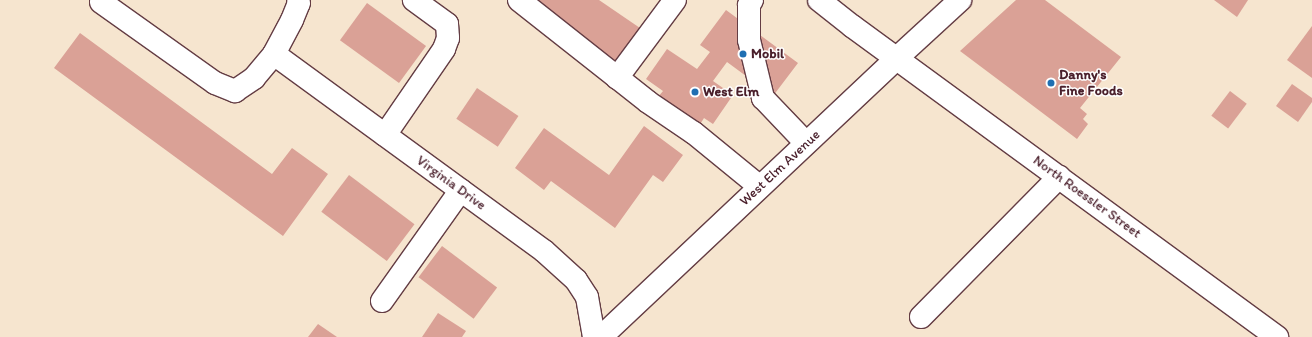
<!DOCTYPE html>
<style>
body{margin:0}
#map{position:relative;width:1312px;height:337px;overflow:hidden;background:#f6e5cf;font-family:Itim,sans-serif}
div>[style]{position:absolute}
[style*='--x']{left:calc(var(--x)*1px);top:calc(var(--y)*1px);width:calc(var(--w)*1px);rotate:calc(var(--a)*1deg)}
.building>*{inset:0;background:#daa196;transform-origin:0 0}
.roads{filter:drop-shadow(1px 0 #643d44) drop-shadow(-1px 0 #643d44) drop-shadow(0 1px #643d44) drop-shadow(0 -1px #643d44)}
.minor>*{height:22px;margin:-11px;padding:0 11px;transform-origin:11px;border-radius:11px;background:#fff}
.dots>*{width:11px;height:11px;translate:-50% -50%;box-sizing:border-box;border:2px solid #fff;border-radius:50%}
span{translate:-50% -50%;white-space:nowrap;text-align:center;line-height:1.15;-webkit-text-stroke:3px #fff;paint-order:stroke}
.poi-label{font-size:14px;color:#4a1f2b;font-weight:700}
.left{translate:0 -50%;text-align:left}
.street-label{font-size:14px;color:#4a1f2b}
</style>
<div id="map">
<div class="building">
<div style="clip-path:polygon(528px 0,599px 0,640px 28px,616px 64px)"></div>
<div style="clip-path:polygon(1016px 0,1045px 0,1121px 57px,1080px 108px,1087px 114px,1083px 119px,1088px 124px,1077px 139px,960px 51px)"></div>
<div style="clip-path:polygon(1214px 0,1248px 0,1237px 17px)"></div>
<div style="left:367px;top:3px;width:73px;height:46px;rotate:36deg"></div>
<div style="clip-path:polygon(726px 10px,798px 63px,773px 96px,727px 62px,713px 81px,733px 95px,713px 124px,704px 118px,699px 126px,658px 97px,663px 91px,646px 79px,667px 49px,697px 69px,710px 52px,700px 45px)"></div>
<div style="clip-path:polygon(1312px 26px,1312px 78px,1287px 60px)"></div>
<div style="clip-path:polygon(80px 33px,272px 174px,292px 148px,328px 174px,283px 236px,54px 68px)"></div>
<div style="clip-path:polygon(1292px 84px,1312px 98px,1312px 102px,1298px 122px,1276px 106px)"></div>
<div style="left:477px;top:88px;width:50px;height:37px;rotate:34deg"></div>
<div style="left:1230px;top:91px;width:21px;height:31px;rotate:37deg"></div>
<div style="clip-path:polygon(644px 126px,683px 155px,663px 182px,653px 175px,615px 228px,551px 181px,544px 190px,515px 168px,544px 128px,609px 175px)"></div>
<div style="left:349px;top:175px;width:82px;height:46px;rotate:37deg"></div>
<div style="left:442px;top:246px;width:69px;height:39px;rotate:37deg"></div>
<div style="clip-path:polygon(438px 313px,466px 331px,462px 337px,422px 337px)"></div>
<div style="clip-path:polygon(318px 324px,337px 337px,308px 337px)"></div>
</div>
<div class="roads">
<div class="minor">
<div style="--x:519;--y:0;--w:164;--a:38.3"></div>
<div style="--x:648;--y:102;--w:55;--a:34"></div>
<div style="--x:694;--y:133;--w:85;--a:39.3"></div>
<div style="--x:752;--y:0;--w:6;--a:121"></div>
<div style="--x:749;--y:5;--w:35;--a:90"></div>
<div style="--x:749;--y:40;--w:60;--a:76.4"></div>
<div style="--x:763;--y:98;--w:62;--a:46.3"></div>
<div style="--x:819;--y:0;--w:42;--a:38.2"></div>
<div style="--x:852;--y:26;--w:527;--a:36.2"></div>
<div style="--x:101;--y:2;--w:140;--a:35.4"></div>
<div style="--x:215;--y:83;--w:22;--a:22"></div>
<div style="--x:235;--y:91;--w:23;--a:-34"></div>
<div style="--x:254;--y:78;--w:31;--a:-50"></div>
<div style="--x:274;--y:54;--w:38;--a:-62"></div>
<div style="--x:292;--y:20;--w:18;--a:-68"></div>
<div style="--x:299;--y:3;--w:3;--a:-108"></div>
<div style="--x:274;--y:54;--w:334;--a:36.1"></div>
<div style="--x:544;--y:251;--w:43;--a:42.2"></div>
<div style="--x:576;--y:280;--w:20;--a:57"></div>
<div style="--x:587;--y:297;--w:41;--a:80.1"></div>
<div style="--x:617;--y:78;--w:97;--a:-53.4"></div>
<div style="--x:385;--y:135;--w:104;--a:-55.5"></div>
<div style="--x:444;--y:49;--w:12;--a:-70"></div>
<div style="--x:448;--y:38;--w:14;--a:-94"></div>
<div style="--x:447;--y:24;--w:41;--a:-144"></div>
<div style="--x:382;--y:301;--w:136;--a:-54.6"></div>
<div style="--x:921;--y:317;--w:197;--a:-45.4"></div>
<div style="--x:601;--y:337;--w:407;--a:-43.3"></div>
<div style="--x:897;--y:58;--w:86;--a:-42.6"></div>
</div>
</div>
<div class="dots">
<div style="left:743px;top:54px;background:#1f6fb2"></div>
<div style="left:1051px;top:83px;background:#1f6fb2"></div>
<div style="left:695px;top:92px;background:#1f6fb2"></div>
</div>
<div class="poi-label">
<span class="left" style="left:751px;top:54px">Mobil</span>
<span class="left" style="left:1059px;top:83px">Danny's<br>Fine Foods</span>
<span class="left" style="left:703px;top:92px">West Elm</span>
</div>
<div class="street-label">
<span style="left:780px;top:168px;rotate:-43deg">West Elm Avenue</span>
<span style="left:451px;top:183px;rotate:36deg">Virginia Drive</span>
<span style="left:1087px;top:197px;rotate:36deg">North Roessler Street</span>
</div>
</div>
